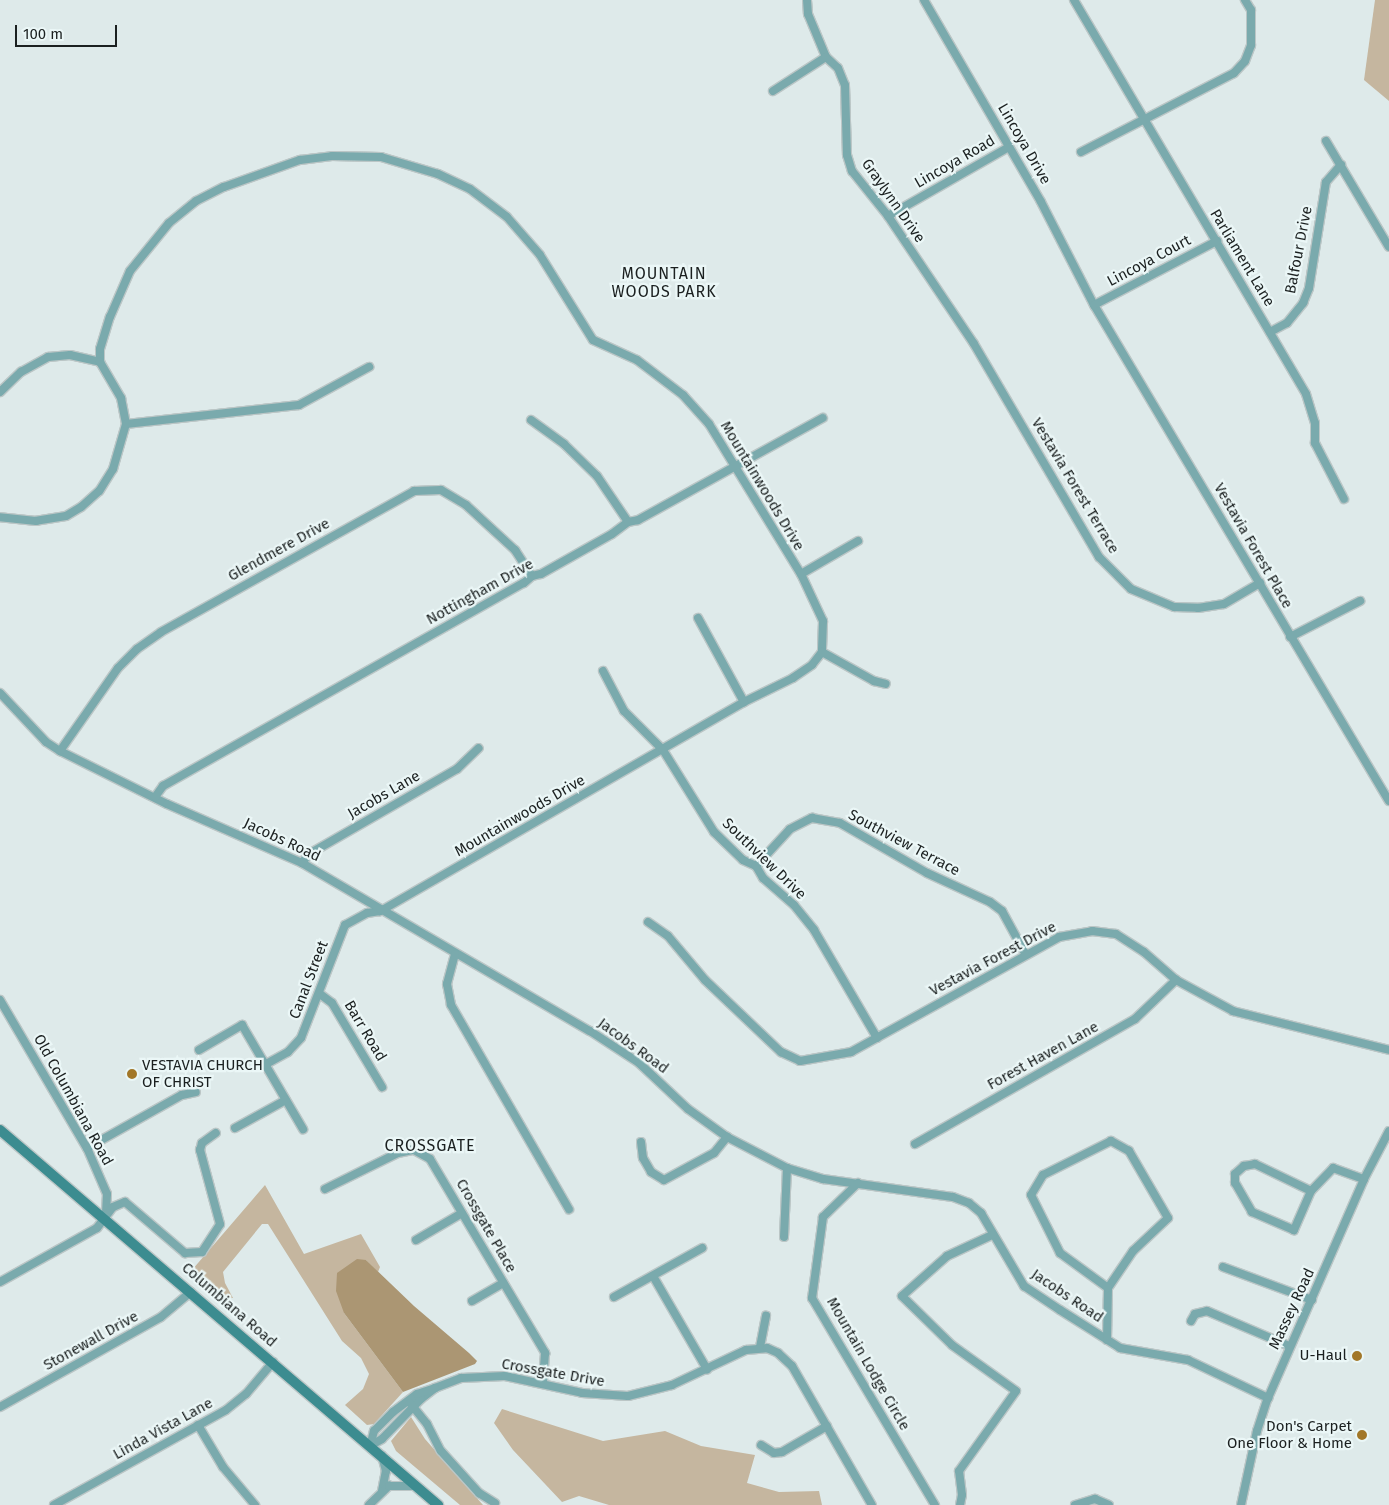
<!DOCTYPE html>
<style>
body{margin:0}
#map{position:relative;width:1389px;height:1505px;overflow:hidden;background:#deeaea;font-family:"Fira Sans",sans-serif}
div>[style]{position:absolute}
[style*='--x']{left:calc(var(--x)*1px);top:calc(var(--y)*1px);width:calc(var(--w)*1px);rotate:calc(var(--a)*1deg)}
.green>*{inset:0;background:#c5b69f}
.water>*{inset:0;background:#ab9673}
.roads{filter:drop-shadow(1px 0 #bbc6c6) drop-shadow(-1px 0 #bbc6c6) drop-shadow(0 1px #bbc6c6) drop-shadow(0 -1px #bbc6c6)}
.minor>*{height:8px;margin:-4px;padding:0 4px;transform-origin:4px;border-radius:4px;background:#7aaaad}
.secondary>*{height:10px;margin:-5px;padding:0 5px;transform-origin:5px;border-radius:5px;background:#3c8c90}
.dots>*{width:14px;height:14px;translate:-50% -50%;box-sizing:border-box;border:2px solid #ebf7f7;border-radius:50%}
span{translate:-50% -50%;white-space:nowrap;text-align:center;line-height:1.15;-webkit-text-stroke:4.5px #ebf7f7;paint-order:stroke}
.street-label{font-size:15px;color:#1b2020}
.poi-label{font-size:15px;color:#1b2020}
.left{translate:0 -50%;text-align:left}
.right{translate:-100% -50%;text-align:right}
.neighbourhood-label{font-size:16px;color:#1b2020;letter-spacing:1px}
.scale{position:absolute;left:15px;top:25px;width:102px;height:22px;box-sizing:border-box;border:2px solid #1b2020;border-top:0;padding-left:6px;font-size:15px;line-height:18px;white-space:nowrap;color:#1b2020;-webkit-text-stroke:4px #ebf7f7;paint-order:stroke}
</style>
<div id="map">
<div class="green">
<div style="clip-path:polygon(1375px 0,1389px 0,1389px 101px,1364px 80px)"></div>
<div style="clip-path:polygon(265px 1185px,304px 1254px,361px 1234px,380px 1267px,378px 1272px,366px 1260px,344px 1313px,403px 1392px,374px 1424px,367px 1425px,345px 1405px,363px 1389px,369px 1374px,361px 1358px,342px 1341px,268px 1224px,262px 1224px,223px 1272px,225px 1283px,233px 1298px,219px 1298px,192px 1270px)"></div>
<div style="clip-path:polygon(502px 1409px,603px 1441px,665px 1431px,701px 1446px,755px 1455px,747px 1483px,779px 1492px,819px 1491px,822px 1505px,609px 1505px,579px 1496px,562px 1502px,513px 1450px,494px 1423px)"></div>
<div style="clip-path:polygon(411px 1417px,425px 1439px,483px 1505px,460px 1505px,396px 1451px,391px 1441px)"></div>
</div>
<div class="water">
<div style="clip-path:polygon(357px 1259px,366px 1260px,414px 1306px,469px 1353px,477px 1361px,475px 1364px,403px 1392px,344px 1313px,336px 1291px,337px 1273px)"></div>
</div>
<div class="roads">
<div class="minor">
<div style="--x:807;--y:0;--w:14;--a:86"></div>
<div style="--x:808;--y:14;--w:47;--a:67.3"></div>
<div style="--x:826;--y:57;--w:16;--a:43"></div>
<div style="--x:838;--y:68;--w:18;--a:68"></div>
<div style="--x:845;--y:85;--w:70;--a:88.4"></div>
<div style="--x:847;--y:155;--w:17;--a:73"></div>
<div style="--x:852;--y:171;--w:58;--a:51.3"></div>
<div style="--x:888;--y:216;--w:154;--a:56.1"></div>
<div style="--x:974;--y:344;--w:247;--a:59.6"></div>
<div style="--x:1099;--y:557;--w:45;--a:45"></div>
<div style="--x:1131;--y:589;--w:47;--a:22.7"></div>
<div style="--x:1174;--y:607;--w:24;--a:2"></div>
<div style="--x:1198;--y:608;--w:26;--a:-9"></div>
<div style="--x:1224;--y:604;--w:42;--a:-30.3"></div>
<div style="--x:924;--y:0;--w:233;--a:59.9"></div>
<div style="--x:1041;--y:202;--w:116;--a:62.8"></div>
<div style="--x:1094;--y:305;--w:577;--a:59.26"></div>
<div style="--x:1074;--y:0;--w:457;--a:59.5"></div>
<div style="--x:1306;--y:394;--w:30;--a:73"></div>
<div style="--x:1315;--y:423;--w:20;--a:90"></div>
<div style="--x:1315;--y:443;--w:63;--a:62.6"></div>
<div style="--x:773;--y:91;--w:63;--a:-32.7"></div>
<div style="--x:1326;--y:141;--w:123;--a:59.3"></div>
<div style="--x:1081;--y:152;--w:172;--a:-27.3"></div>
<div style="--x:1234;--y:73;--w:16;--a:-47"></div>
<div style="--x:1245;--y:61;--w:17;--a:-69"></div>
<div style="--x:1251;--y:45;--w:35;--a:-90"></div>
<div style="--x:1251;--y:10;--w:12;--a:-121"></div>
<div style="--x:888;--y:216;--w:139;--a:-29.7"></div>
<div style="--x:1094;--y:305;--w:139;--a:-27.5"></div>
<div style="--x:1270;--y:332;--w:19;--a:-28"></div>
<div style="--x:1287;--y:323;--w:26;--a:-51"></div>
<div style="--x:1303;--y:303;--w:16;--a:-68"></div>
<div style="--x:1309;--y:288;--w:107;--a:-80.9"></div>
<div style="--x:1326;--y:182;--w:23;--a:-49"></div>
<div style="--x:100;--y:362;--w:13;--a:-90"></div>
<div style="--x:100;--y:349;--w:34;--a:-73"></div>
<div style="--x:110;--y:317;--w:50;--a:-66.5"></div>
<div style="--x:130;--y:271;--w:62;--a:-50.9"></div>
<div style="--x:169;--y:223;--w:35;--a:-39"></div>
<div style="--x:196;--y:201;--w:31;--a:-27"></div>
<div style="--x:224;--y:187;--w:81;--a:-19.6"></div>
<div style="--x:300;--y:160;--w:32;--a:-7"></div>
<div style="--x:332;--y:156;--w:49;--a:1.2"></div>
<div style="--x:381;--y:157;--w:59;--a:16.6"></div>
<div style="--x:438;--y:174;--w:35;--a:25"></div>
<div style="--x:470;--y:189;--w:46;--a:37.1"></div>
<div style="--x:507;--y:217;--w:50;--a:49"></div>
<div style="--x:540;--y:255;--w:100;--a:58.1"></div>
<div style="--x:593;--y:340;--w:48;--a:24.4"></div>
<div style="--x:637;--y:360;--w:58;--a:37.3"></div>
<div style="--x:683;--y:395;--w:39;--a:48"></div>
<div style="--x:709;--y:424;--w:176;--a:58.5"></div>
<div style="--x:801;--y:574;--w:52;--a:64.9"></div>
<div style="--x:823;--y:621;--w:31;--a:92"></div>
<div style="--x:822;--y:652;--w:16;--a:128"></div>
<div style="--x:812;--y:665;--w:23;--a:146"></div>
<div style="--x:793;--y:678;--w:55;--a:153.9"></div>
<div style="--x:744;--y:702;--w:420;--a:150.1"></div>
<div style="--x:380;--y:911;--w:13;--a:171"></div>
<div style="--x:367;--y:913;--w:25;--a:151"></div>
<div style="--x:345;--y:925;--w:121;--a:111.3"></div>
<div style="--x:301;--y:1038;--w:19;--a:133"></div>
<div style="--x:288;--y:1052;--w:26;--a:151"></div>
<div style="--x:0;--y:392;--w:29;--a:-44"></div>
<div style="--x:21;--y:372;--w:31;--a:-29"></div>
<div style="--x:48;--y:357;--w:22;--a:-5"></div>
<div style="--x:70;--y:355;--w:31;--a:13"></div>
<div style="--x:100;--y:362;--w:42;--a:59.7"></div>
<div style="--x:121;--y:398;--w:26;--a:79"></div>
<div style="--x:126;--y:424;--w:47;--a:106.1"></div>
<div style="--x:113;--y:469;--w:26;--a:122"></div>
<div style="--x:99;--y:491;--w:24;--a:138"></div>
<div style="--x:81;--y:507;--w:17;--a:149"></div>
<div style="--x:66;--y:516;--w:30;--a:171"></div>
<div style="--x:36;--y:521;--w:36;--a:-174"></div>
<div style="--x:531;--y:420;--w:41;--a:36"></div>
<div style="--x:564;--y:444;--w:46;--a:44.1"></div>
<div style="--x:597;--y:476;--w:55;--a:56"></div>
<div style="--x:126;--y:424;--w:174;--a:-6.3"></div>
<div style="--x:299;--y:405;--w:80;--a:-28.5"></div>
<div style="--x:801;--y:574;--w:66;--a:-30.1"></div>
<div style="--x:698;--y:618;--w:96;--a:61.3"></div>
<div style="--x:1290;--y:637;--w:79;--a:-27.2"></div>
<div style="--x:822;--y:652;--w:60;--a:29.1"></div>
<div style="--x:874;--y:681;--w:12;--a:14"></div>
<div style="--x:603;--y:671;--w:45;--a:62.3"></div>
<div style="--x:624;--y:711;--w:55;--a:45"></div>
<div style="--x:663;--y:750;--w:97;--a:58.1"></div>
<div style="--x:714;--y:832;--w:40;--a:44"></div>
<div style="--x:743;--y:860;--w:14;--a:25"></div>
<div style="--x:756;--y:866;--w:14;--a:60"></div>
<div style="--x:763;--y:878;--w:41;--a:41.1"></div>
<div style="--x:794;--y:905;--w:32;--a:51"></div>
<div style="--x:814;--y:930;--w:125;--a:59.7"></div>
<div style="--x:0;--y:693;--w:67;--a:46.8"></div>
<div style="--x:46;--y:742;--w:17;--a:33"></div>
<div style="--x:60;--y:751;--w:119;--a:26.4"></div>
<div style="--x:167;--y:804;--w:147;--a:23.6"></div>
<div style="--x:302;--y:863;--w:333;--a:30.3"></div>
<div style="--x:590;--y:1031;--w:59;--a:33.1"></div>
<div style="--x:639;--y:1063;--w:67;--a:43.2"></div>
<div style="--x:688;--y:1109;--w:48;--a:35.7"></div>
<div style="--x:727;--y:1137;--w:68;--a:27.3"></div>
<div style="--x:787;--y:1168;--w:38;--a:17"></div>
<div style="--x:823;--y:1179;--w:131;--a:7.9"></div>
<div style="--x:953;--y:1197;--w:17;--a:21"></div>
<div style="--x:969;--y:1203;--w:16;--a:40"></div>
<div style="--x:981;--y:1213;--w:85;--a:59.5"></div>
<div style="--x:1024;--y:1286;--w:43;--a:33.7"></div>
<div style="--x:1060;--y:1310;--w:71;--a:32.3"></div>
<div style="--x:1120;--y:1348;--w:69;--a:10"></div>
<div style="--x:1188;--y:1360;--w:89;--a:25.4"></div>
<div style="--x:60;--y:751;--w:101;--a:-55.1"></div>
<div style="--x:118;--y:668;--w:27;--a:-45"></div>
<div style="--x:137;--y:649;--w:29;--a:-35"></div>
<div style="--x:161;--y:632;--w:290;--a:-29.1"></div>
<div style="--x:414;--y:491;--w:27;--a:-2"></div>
<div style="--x:441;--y:490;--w:29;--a:31"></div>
<div style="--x:466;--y:505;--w:67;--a:42.6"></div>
<div style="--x:515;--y:550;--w:31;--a:57"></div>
<div style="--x:155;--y:797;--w:14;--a:-54"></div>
<div style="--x:163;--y:786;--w:414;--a:-29.4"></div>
<div style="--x:524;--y:583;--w:11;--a:-41"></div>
<div style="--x:532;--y:576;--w:9;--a:-13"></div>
<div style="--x:541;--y:574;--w:81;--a:-29.4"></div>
<div style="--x:612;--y:534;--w:20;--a:-37"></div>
<div style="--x:628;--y:522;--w:10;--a:-11"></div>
<div style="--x:638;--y:520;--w:211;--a:-28.9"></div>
<div style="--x:302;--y:863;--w:11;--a:-52"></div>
<div style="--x:309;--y:854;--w:171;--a:-29.9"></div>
<div style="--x:457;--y:769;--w:30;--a:-44"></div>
<div style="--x:756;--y:866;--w:50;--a:-47.4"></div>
<div style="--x:790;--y:829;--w:25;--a:-27"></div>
<div style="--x:812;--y:818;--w:28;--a:10"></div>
<div style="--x:840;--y:823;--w:100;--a:29.9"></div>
<div style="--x:927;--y:873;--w:69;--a:24.7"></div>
<div style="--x:990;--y:902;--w:15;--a:37"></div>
<div style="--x:1002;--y:911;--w:50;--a:61.4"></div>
<div style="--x:648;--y:922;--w:24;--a:35"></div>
<div style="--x:668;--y:936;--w:57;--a:49.9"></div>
<div style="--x:705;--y:980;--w:105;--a:43.5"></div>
<div style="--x:781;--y:1052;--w:21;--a:25"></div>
<div style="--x:800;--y:1061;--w:52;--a:-10"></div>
<div style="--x:851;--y:1052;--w:238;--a:-28.9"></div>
<div style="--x:1059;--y:937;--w:34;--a:-10"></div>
<div style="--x:1092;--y:931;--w:24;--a:7"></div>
<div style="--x:1116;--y:934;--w:33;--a:33"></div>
<div style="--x:1144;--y:952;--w:43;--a:41.2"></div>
<div style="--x:1176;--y:980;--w:65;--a:28.5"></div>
<div style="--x:1233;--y:1011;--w:161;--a:14"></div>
<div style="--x:455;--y:954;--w:31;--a:105"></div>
<div style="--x:447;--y:984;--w:21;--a:79"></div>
<div style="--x:451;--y:1005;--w:236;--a:60"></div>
<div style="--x:320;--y:994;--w:15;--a:37"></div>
<div style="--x:332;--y:1003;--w:98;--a:59.2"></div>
<div style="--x:0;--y:1000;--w:172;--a:59.6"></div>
<div style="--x:87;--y:1148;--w:50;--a:66.5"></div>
<div style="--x:107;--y:1194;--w:19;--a:93"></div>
<div style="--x:199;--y:1050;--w:50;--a:-30.2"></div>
<div style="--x:242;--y:1025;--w:121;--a:59.6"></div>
<div style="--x:235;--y:1128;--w:58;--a:-28.8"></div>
<div style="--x:641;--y:1142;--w:16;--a:83"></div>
<div style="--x:643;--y:1158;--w:16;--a:60"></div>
<div style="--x:651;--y:1172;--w:15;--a:32"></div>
<div style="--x:664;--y:1180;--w:57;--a:-28.4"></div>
<div style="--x:714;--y:1153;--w:21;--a:-51"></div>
<div style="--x:915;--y:1144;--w:253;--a:-29.6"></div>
<div style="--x:1135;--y:1019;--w:57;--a:-43.6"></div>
<div style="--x:87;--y:1148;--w:109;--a:-29.2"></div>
<div style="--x:182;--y:1095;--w:14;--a:-12"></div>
<div style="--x:858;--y:1183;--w:49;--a:135.8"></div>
<div style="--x:823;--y:1217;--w:82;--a:97.7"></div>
<div style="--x:812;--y:1298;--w:241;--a:59.3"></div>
<div style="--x:325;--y:1189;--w:81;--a:-26.3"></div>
<div style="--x:398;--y:1153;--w:16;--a:-11"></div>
<div style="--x:414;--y:1150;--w:18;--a:29"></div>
<div style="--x:430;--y:1159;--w:226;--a:59.3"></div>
<div style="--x:545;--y:1353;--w:31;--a:94"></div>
<div style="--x:1311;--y:1191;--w:43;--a:113.6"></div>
<div style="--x:1294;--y:1230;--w:46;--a:-156.8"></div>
<div style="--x:1252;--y:1212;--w:34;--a:-120"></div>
<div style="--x:1235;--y:1183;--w:9;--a:-90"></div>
<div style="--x:1235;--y:1174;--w:12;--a:-42"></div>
<div style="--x:1244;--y:1166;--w:11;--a:-10"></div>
<div style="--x:1255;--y:1164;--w:62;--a:25.7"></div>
<div style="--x:1311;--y:1191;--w:32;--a:-46"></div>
<div style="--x:1333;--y:1168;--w:33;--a:20"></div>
<div style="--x:784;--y:1237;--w:69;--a:-87.5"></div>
<div style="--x:416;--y:1240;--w:53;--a:-30.4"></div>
<div style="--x:1223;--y:1267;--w:95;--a:20.3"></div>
<div style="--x:653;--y:1276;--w:108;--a:59.9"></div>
<div style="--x:0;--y:1282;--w:111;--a:-29.1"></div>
<div style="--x:97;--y:1228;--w:26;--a:-53"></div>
<div style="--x:113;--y:1207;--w:13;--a:-23"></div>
<div style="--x:125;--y:1202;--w:79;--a:40.4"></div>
<div style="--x:185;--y:1253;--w:17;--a:-3"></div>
<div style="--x:202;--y:1252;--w:33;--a:-57"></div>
<div style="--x:220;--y:1224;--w:77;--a:-105.1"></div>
<div style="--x:200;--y:1150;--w:7;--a:-74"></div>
<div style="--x:202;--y:1143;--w:17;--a:-36"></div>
<div style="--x:614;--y:1297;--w:101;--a:-29.1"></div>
<div style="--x:472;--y:1301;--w:36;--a:-30"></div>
<div style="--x:1191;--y:1321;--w:8;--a:-60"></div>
<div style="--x:1195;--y:1314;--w:12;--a:-14"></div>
<div style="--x:1207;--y:1311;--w:89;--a:23.1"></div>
<div style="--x:1107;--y:1340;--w:52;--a:-88.9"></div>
<div style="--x:1108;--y:1288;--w:45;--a:-56"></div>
<div style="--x:1133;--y:1251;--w:48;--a:-43.3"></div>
<div style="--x:1168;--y:1218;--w:78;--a:-120.2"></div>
<div style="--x:1129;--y:1151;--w:21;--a:-151"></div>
<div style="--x:1111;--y:1141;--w:76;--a:153.4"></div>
<div style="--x:1043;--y:1175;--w:23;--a:121"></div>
<div style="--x:1031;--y:1195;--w:65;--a:63.4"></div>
<div style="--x:1060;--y:1253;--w:59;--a:36.1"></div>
<div style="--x:760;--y:1347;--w:32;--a:-79"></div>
<div style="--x:435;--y:1388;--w:28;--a:-21"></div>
<div style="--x:461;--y:1378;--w:44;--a:-2.6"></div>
<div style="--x:505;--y:1376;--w:79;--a:12.4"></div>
<div style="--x:582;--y:1393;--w:46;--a:3.7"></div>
<div style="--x:628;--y:1396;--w:45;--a:-14"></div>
<div style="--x:672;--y:1385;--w:82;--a:-25.3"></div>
<div style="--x:746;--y:1350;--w:21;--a:-5"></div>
<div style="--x:767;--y:1348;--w:12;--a:24"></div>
<div style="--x:778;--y:1353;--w:19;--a:43"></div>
<div style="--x:792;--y:1366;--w:160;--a:60.1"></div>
<div style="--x:435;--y:1388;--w:18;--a:142"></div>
<div style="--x:421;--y:1399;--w:56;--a:134.3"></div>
<div style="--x:382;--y:1439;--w:14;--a:150"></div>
<div style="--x:370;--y:1446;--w:16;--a:-75"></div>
<div style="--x:374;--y:1431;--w:27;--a:-45"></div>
<div style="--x:393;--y:1412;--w:30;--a:-37"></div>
<div style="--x:417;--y:1394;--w:19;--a:-18"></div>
<div style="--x:410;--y:1403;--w:27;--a:51"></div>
<div style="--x:427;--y:1424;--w:30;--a:63"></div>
<div style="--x:441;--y:1451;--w:57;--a:47.9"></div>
<div style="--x:479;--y:1493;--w:19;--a:32"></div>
<div style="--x:0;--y:1407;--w:184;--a:-29.2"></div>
<div style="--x:161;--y:1317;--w:39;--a:-40"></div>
<div style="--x:198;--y:1425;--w:49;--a:59.2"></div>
<div style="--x:223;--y:1467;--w:50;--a:49.9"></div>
<div style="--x:761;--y:1445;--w:15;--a:32"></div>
<div style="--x:774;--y:1453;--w:8;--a:-7"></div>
<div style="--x:782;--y:1452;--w:52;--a:-30"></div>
<div style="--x:382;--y:1491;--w:20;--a:-79"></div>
<div style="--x:386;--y:1471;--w:16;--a:-105"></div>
<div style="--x:54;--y:1505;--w:196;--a:-28.9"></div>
<div style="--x:226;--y:1410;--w:26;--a:-39"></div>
<div style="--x:246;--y:1394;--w:42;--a:-49.8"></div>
<div style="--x:369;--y:1505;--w:28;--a:-44"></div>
<div style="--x:389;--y:1486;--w:26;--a:0"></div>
<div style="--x:960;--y:1505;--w:10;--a:-79"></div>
<div style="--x:962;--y:1495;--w:24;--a:-97"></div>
<div style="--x:959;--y:1471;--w:98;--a:-54.5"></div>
<div style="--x:1016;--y:1391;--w:79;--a:-144.3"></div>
<div style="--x:952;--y:1345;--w:70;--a:-135.6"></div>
<div style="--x:902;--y:1296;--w:60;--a:-41.6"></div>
<div style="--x:947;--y:1256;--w:50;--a:-25"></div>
<div style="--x:1075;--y:1505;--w:21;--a:-17"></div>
<div style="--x:1095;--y:1499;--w:15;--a:23"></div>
<div style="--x:1241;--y:1505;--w:76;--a:-77.8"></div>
<div style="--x:1257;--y:1431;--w:35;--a:-72"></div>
<div style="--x:1268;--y:1398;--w:239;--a:-66.3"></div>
<div style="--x:1364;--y:1179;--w:54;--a:-62.5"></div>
</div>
<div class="secondary">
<div style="--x:0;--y:1130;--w:577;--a:40.57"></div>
</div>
</div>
<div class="dots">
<div style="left:132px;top:1074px;background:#a27728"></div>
<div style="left:1357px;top:1356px;background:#a27728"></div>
<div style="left:1362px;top:1435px;background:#a27728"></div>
</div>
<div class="street-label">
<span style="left:1024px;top:144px;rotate:60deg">Lincoya Drive</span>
<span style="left:955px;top:162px;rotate:-30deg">Lincoya Road</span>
<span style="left:893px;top:201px;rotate:55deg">Graylynn Drive</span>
<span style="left:1299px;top:250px;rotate:-79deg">Balfour Drive</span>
<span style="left:1242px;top:258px;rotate:59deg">Parliament Lane</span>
<span style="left:1149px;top:261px;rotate:-28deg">Lincoya Court</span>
<span style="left:762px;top:486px;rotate:59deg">Mountainwoods Drive</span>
<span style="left:1075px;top:486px;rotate:59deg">Vestavia Forest Terrace</span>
<span style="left:1253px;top:546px;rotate:60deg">Vestavia Forest Place</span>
<span style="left:279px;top:550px;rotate:-29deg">Glendmere Drive</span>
<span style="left:480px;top:592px;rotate:-29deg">Nottingham Drive</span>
<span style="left:384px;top:795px;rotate:-30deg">Jacobs Lane</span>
<span style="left:520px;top:816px;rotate:-30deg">Mountainwoods Drive</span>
<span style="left:282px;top:840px;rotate:25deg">Jacobs Road</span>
<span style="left:904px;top:843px;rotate:28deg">Southview Terrace</span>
<span style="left:764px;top:859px;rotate:44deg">Southview Drive</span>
<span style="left:993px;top:959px;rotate:-28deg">Vestavia Forest Drive</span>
<span style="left:309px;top:980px;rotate:-69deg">Canal Street</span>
<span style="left:365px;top:1031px;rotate:59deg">Barr Road</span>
<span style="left:633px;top:1046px;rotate:36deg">Jacobs Road</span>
<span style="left:1043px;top:1056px;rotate:-29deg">Forest Haven Lane</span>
<span style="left:73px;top:1100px;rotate:61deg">Old Columbiana Road</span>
<span style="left:486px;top:1226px;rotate:60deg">Crossgate Place</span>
<span style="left:1067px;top:1296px;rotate:34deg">Jacobs Road</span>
<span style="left:229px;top:1305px;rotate:41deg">Columbiana Road</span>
<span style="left:1292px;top:1309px;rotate:-65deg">Massey Road</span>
<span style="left:91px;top:1341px;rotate:-29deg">Stonewall Drive</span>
<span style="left:868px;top:1364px;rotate:60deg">Mountain Lodge Circle</span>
<span style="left:553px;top:1373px;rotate:10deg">Crossgate Drive</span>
<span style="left:163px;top:1429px;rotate:-29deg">Linda Vista Lane</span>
</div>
<div class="poi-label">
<span class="left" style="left:142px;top:1074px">VESTAVIA CHURCH<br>OF CHRIST</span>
<span class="right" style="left:1347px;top:1356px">U-Haul</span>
<span class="right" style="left:1352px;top:1435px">Don's Carpet<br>One Floor &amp; Home</span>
</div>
<div class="neighbourhood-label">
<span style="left:664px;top:283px">MOUNTAIN<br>WOODS PARK</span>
<span style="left:430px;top:1146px">CROSSGATE</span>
</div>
<div class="scale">100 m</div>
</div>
